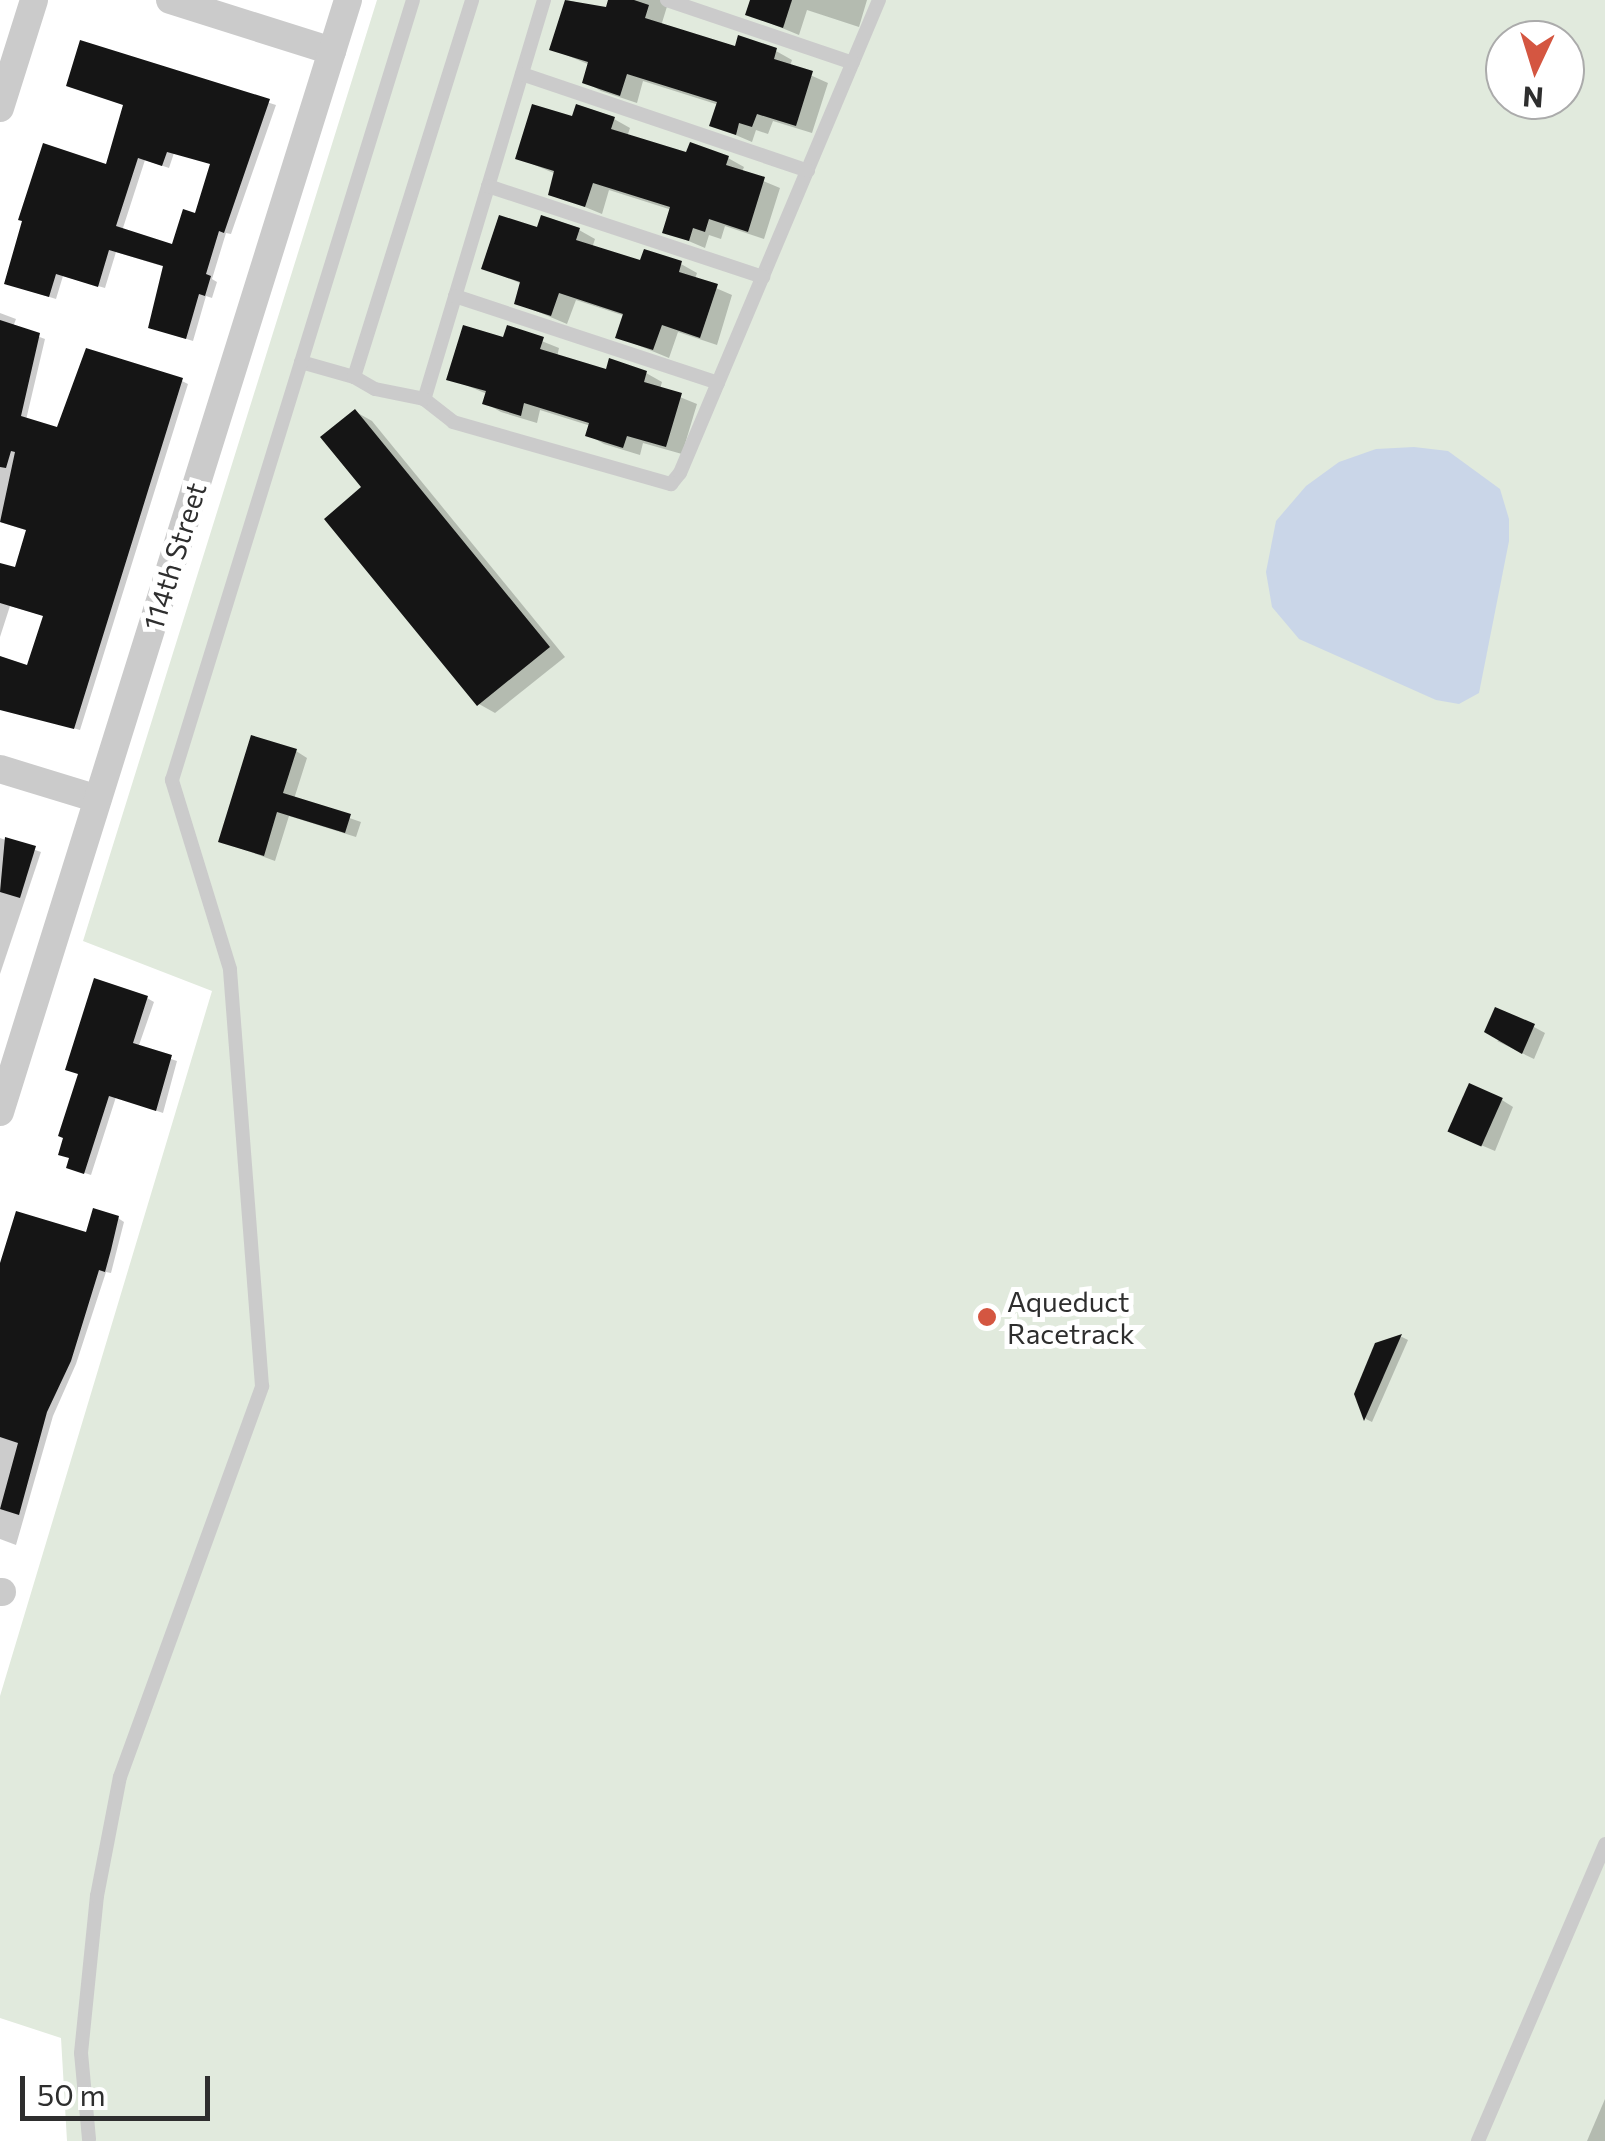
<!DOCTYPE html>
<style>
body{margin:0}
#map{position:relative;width:1605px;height:2141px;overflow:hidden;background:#fff;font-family:Commissioner,sans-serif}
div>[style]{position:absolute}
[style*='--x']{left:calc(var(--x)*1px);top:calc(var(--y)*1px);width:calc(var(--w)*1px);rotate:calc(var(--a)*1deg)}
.green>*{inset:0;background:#e1eadd}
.water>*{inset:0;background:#cad6e8}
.shadow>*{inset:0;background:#0003}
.building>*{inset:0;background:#151515;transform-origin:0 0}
.service>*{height:14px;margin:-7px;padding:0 7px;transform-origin:7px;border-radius:7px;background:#cbcbcb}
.minor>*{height:28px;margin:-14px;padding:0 14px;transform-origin:14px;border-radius:14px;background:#cbcbcb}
.dots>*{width:28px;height:28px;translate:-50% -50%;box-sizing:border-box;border:5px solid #fff;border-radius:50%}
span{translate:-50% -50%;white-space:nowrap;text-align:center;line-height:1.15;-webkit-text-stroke:10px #fff;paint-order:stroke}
.street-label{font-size:28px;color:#2e2e2e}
.poi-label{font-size:28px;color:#2e2e2e}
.left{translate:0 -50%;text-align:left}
.north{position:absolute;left:1485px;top:20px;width:100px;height:100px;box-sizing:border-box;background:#fff;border:2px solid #ababab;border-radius:50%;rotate:184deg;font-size:28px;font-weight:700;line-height:40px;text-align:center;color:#2e2e2e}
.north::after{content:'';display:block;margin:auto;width:35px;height:45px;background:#d45641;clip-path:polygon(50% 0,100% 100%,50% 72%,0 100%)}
.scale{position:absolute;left:20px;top:2076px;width:190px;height:45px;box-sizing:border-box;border:5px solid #2e2e2e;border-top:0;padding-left:12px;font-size:30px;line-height:35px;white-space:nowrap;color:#2e2e2e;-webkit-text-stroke:8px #fff;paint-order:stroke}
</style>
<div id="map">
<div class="green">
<div style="clip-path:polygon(evenodd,377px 0,1605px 0,1605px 2141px,67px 2141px,61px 2038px,0 2018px,0 1696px,212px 991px,83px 941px,377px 0,1505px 40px,1565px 40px,1565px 100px,1505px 100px,1505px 40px)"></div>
</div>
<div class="water">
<div style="clip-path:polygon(1414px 447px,1448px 451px,1500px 489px,1509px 519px,1509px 541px,1479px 693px,1459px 704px,1436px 700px,1299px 639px,1272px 607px,1266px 572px,1276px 521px,1306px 486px,1339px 462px,1376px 449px)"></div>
</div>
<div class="shadow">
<div style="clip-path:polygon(567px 0,608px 10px,611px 0,669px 0,661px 26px,737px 49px,776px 51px,792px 60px,790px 66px,828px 83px,812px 133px,773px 121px,768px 134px,756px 130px,752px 142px,712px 125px,719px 105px,643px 81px,637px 103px,601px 91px,585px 82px,590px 65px,552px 49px)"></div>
<div style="clip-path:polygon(752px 0,867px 0,859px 27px,807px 10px,799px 35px,748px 14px)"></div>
<div style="clip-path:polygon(evenodd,82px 43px,276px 105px,231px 234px,226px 233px,212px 279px,217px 282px,212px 298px,206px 296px,193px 341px,158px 330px,165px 267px,116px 252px,105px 288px,63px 276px,56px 299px,14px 286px,108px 167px,125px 105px,82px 43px,174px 153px,212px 164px,196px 216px,174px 248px,122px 231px,145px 160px,169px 168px,174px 153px)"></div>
<div style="clip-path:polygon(574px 119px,614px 119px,630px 128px,627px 137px,688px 156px,728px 158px,744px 167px,742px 172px,780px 188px,764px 239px,725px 226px,721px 239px,709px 235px,705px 248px,665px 231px,672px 210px,609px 190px,602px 214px,551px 193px,556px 174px,518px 158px)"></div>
<div style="clip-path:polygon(538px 230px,579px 230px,595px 239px,592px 248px,642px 264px,681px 264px,697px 273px,695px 279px,732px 295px,717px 345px,678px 332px,669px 358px,618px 337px,625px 316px,576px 300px,567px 324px,517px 303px,522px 284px,484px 268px)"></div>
<div style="clip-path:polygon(0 313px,16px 319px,13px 327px,45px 339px,26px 420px,59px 430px,182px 381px,188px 384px,80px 730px,0 707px,0 659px,28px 668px,45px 616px,10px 606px,0 637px,0 565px,17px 570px,29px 531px,0 522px)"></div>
<div style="clip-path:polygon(509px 328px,559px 348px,557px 357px,608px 372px,646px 373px,662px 382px,660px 389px,697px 404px,682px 454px,643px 443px,640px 455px,604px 444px,588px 435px,591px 426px,540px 410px,537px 423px,501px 412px,485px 403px,487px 394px,449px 378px,505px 340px)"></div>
<div style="clip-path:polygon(356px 412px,372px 421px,565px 657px,495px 713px,479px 704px,364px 488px)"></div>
<div style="clip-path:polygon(296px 751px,307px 758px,294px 799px,361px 822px,356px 837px,289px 816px,275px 861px,220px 841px)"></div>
<div style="clip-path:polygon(0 838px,41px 852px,0 974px)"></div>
<div style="clip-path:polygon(147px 998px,154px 1002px,138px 1048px,177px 1061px,163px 1113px,116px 1097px,91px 1175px,76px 1170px)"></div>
<div style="clip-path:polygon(1534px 1027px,1545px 1033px,1534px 1059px,1497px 1041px)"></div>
<div style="clip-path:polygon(1502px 1100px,1513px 1107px,1495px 1151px,1462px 1137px)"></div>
<div style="clip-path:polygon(118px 1218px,124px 1222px,111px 1273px,106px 1272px,76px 1364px,53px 1416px,16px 1545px,0 1539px,0 1270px)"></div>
<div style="clip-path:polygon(1402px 1337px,1408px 1340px,1372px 1422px,1366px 1419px,1356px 1394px,1377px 1345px)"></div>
<div style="clip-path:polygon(1605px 2099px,1605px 2141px,1587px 2141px)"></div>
</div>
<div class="building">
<div style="clip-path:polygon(565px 0,606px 7px,608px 0,634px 0,649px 5px,645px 18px,735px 46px,738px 35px,777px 48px,774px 59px,813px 71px,796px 126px,757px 114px,752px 127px,739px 123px,736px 135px,709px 126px,717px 102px,627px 74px,620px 96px,582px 83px,588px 62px,549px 50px)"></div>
<div style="clip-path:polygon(750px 0,792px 0,783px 28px,745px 15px)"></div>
<div style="clip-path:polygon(evenodd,80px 40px,270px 99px,224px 233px,219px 231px,206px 274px,211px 276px,205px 296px,199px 294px,186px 339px,148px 328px,163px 266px,109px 250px,98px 287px,56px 274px,49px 297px,4px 284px,22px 221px,18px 220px,43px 143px,106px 164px,123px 105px,66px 86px,80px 40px,167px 152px,210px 164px,195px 213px,183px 209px,172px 244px,116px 226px,138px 158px,162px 166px,167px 152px)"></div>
<div style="clip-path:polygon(532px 104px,572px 116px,576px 104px,615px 117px,611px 129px,686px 152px,690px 142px,729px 156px,726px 165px,765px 177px,748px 232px,709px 219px,705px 232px,693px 228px,689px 241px,662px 233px,670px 207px,593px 183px,585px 207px,548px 195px,554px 171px,515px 159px)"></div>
<div style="clip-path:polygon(499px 215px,537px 227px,541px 215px,580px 228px,576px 240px,640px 260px,644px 249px,682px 261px,679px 272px,718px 284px,700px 338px,662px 325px,653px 350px,615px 338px,623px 314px,559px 293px,551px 316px,514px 304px,520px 282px,481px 269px)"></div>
<div style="clip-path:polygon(0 320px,40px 333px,21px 416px,57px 427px,86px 348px,183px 378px,74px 729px,0 710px,0 656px,27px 665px,43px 616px,0 603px,0 563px,15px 567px,26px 530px,0 522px,15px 452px,11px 451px,6px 468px,0 467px)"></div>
<div style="clip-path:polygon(463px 325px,503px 337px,507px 325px,544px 337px,540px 349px,606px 369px,609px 358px,647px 371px,644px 382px,682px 393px,666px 447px,627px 436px,623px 448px,585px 436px,589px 423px,524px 403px,521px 416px,482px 404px,486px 391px,446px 380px)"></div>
<div style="clip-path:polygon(355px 409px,550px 647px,477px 706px,324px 519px,361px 487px,320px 437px)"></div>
<div style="clip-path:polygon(251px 735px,297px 749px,283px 793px,351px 814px,345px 833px,277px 812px,264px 856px,218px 842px)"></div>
<div style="clip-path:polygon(5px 837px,36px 846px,20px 898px,0 892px)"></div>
<div style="clip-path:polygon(94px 978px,148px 996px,133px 1043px,172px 1055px,156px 1111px,109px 1096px,84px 1174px,66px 1168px,69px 1158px,58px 1155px,63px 1138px,58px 1136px,78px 1074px,65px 1070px)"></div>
<div style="clip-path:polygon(1495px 1007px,1535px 1024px,1522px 1054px,1484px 1032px)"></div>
<div style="left:1469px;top:1083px;width:37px;height:53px;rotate:24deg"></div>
<div style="clip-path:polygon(93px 1208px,119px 1216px,111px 1250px,105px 1272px,99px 1270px,71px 1361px,47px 1412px,19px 1515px,0 1509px,18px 1443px,0 1437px,0 1263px,16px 1211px,86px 1232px)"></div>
<div style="clip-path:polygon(1402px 1334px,1364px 1421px,1354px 1394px,1375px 1343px)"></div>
</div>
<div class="service">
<div style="--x:544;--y:0;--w:417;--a:106.7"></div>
<div style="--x:424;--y:399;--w:37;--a:38"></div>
<div style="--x:453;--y:422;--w:227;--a:15.9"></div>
<div style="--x:671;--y:484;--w:14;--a:-51"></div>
<div style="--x:680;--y:473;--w:513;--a:-67.18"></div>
<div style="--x:667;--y:0;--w:196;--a:18.7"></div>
<div style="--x:522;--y:74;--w:302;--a:18.7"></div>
<div style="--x:488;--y:186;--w:290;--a:18.3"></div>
<div style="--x:455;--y:296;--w:277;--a:18.3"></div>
<div style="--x:301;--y:362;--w:55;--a:15.8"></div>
<div style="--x:354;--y:377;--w:395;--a:-72.6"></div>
<div style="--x:354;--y:377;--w:24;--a:30"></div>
<div style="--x:375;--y:389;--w:50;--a:11.5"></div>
<div style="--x:89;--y:2139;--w:86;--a:-95.3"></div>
<div style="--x:81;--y:2053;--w:158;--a:-84.2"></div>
<div style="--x:97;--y:1896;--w:121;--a:-79.1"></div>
<div style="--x:120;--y:1777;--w:416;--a:-70"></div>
<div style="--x:262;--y:1386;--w:418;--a:-94.4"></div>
<div style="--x:230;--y:969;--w:198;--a:-107.1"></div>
<div style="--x:172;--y:780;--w:816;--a:-72.83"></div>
<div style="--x:1478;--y:2141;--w:323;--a:-66.8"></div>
</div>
<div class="minor">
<div style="--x:170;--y:0;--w:170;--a:17.5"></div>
<div style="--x:0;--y:108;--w:113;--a:-72.5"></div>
<div style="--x:0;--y:769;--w:102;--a:17"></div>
<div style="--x:0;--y:1112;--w:1165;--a:-72.62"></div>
<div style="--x:0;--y:1592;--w:2;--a:0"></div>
</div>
<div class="dots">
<div style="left:987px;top:1317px;background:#d45641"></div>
</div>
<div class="street-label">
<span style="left:174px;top:556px;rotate:-73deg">114th Street</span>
</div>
<div class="poi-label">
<span class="left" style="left:1007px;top:1317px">Aqueduct<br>Racetrack</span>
</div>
<div class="north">N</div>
<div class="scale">50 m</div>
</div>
